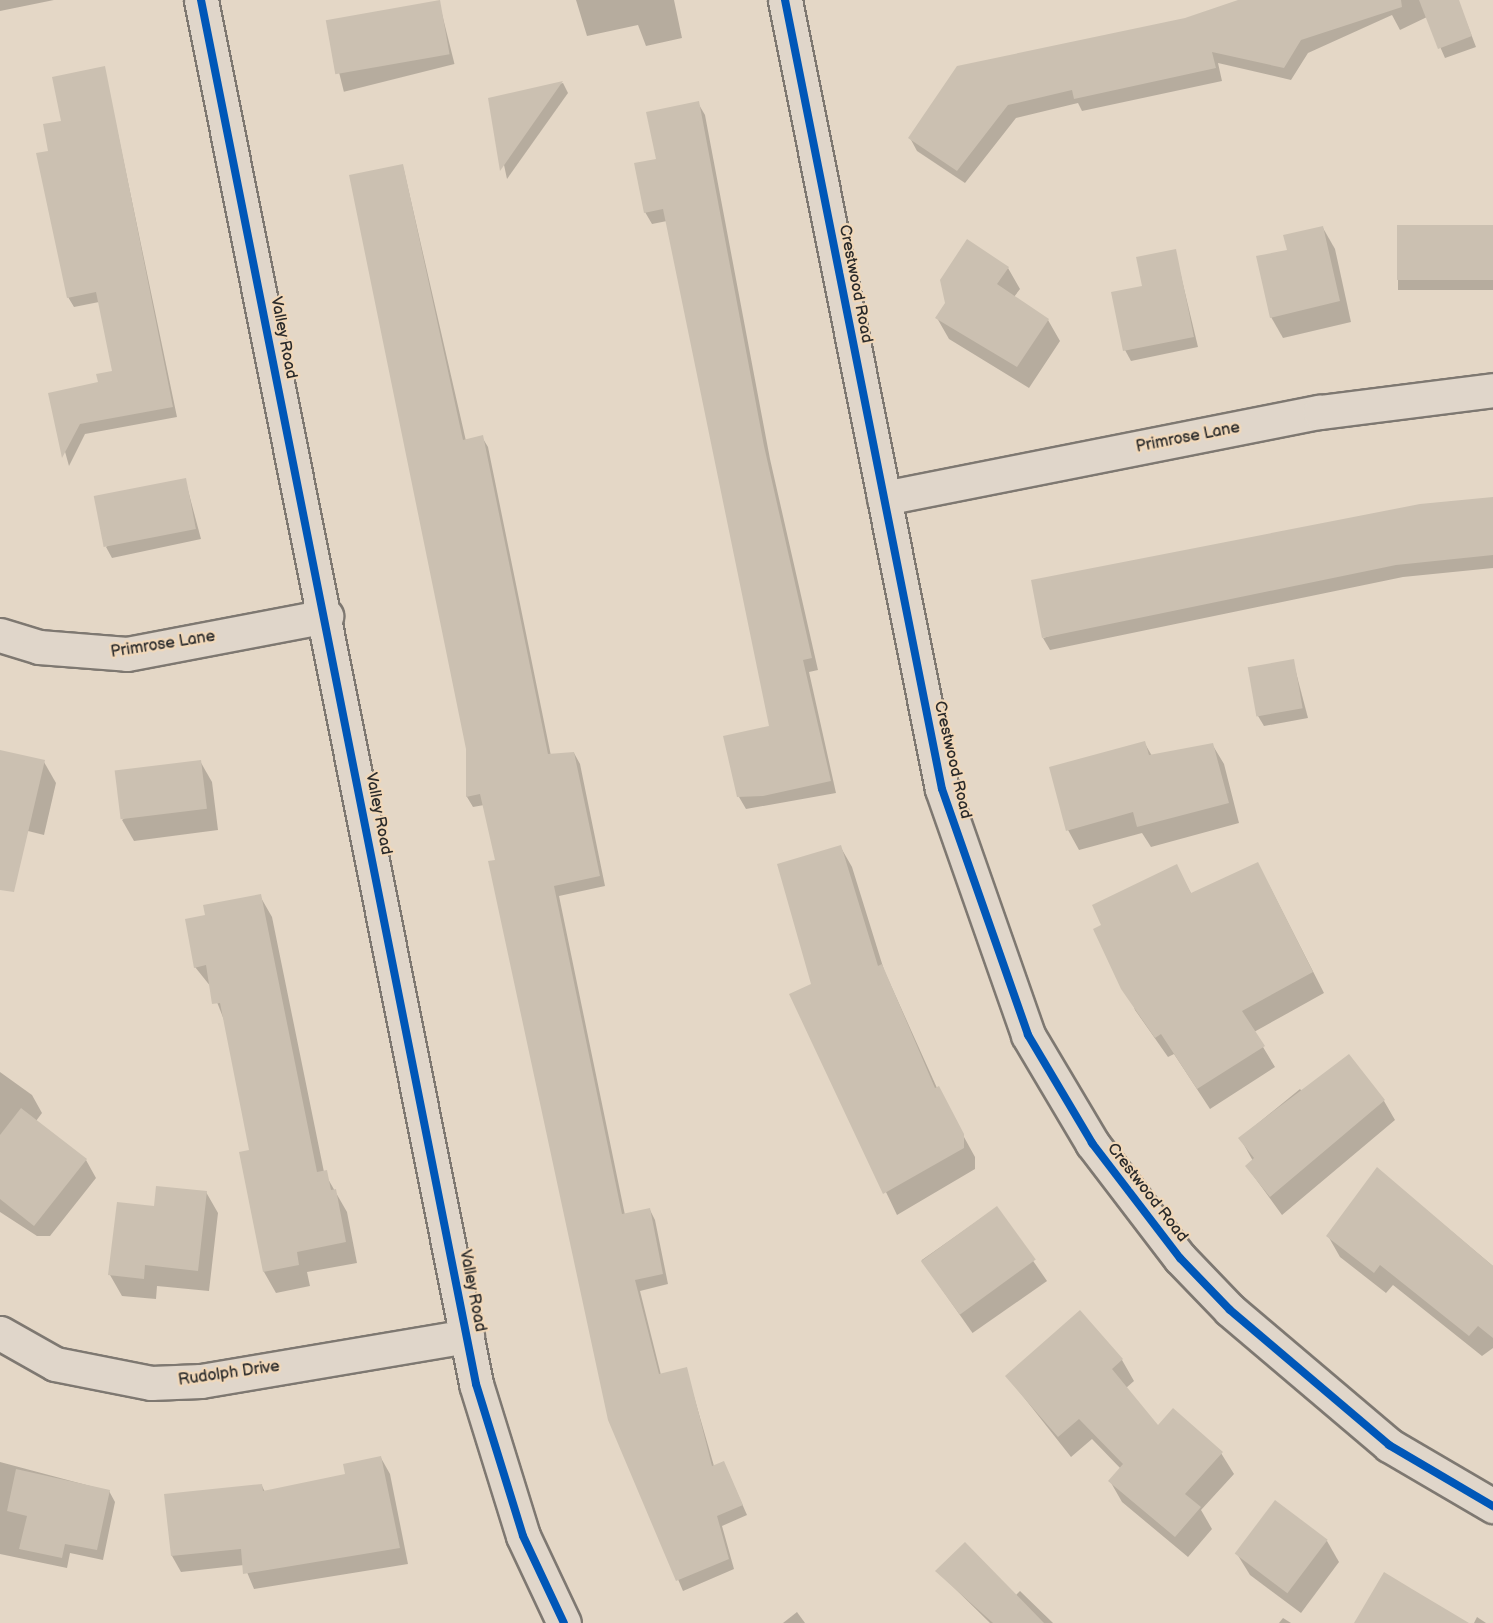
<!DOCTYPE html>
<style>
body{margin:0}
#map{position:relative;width:1493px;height:1623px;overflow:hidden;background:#e4d7c6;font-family:"Balsamiq Sans",sans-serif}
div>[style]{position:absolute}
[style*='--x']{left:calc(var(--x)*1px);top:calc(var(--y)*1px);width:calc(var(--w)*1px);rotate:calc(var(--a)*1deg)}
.shadow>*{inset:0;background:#0003;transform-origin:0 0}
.building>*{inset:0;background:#cbc0b1;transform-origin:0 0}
.roads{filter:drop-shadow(2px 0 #7e7871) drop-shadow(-2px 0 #7e7871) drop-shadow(0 2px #7e7871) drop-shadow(0 -2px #7e7871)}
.minor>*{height:33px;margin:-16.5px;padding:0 16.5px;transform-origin:16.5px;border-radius:16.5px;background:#e0d6ca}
.cycleway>*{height:8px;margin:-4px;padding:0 4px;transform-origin:4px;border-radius:4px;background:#0057b8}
span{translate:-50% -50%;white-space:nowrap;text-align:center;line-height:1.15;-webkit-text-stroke:4.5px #f1d8b9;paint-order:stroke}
.street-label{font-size:16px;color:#2b2b2b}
</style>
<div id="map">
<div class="shadow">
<div style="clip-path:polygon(0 0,54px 0,0 11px)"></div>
<div style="clip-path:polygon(576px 0,674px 0,682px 38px,646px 46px,638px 25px,587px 36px)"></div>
<div style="clip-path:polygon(1243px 0,1458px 0,1476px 47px,1445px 58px,1427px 17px,1400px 30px,1392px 15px,1308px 53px,1291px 80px,1218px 63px,1222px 81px,1082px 111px,1078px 103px,1016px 118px,965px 183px,917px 151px,910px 138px)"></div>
<div style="left:439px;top:2px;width:64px;height:114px;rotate:76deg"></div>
<div style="clip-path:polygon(104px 67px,177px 417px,85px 434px,69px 466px,49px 394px,100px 383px,114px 372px,99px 302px,74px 307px,68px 297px,50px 152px,63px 122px)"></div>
<div style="clip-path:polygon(563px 83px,568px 93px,507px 179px,490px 99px)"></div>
<div style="clip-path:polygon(698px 103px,705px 115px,770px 459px,818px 670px,809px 672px,836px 793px,746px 809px,739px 797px,771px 727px,667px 221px,652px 224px,645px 212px,658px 160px)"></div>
<div style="clip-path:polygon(403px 166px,466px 441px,482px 437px,488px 447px,551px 756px,574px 753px,580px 764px,605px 886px,559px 896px,625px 1215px,650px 1210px,655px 1220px,668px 1284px,640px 1291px,661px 1375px,686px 1369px,714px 1466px,724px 1463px,747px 1515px,722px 1526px,734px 1569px,683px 1591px,610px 1420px,490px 863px,496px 861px,484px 805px,473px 807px,467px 797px,468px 749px)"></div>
<div style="left:1493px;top:226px;width:64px;height:95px;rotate:90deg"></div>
<div style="clip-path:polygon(1323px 228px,1335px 249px,1351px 322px,1283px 338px,1271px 317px,1289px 251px)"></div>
<div style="clip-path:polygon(1175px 251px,1198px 347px,1131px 361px,1125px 350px,1144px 287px)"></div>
<div style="clip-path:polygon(1008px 268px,1020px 289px,1014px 297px,1048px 320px,1060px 341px,1029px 388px,949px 339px,937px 318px)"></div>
<div style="clip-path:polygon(185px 479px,201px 539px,112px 558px,106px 547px)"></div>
<div style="clip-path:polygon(1493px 499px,1493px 568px,1403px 577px,1050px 650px,1043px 638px)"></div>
<div style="clip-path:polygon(1293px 661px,1308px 718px,1264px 726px,1258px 716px)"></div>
<div style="clip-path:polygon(1144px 742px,1152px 756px,1212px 744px,1224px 764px,1239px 823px,1151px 847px,1142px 833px,1079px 850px,1068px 830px)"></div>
<div style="clip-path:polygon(0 753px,44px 762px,56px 783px,44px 835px,0 824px)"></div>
<div style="clip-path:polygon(200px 761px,212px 782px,218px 830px,134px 841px,122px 820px)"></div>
<div style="clip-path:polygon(840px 846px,852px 867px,884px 970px,937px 1088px,975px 1157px,975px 1169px,897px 1215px,791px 994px,813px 984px)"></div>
<div style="clip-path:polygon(1176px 866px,1192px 895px,1269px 885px,1324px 993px,1254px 1032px,1275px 1067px,1210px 1109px,1174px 1054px,1168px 1057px,1135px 1010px,1103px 926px)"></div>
<div style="clip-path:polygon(260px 896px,272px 917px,324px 1172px,347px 1212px,357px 1263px,307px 1272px,310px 1286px,276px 1293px,264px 1272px,241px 1153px,251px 1151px,226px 1025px,211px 987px,195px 967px,207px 916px)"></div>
<div style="clip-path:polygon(0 1072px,32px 1095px,42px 1113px,36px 1121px,86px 1160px,96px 1178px,50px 1236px,37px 1236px,0 1212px)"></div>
<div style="clip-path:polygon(1300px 1089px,1304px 1094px,1384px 1101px,1395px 1120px,1282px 1215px,1247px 1167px,1253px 1161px,1240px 1138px)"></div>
<div style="clip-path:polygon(1377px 1169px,1493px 1266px,1493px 1348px,1482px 1356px,1393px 1285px,1386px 1293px,1340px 1257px,1328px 1236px)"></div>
<div style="clip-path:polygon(206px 1192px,218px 1213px,209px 1291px,157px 1286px,156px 1299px,122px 1296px,110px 1275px,156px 1207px)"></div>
<div style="left:996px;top:1208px;width:89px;height:91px;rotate:55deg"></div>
<div style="clip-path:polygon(1080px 1312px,1122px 1360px,1134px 1381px,1126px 1388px,1158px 1427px,1221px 1453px,1234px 1474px,1201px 1510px,1212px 1529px,1188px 1557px,1122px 1502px,1110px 1481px,1121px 1469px,1092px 1439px,1071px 1457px,1007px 1376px)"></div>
<div style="clip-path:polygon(381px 1458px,390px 1474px,408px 1564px,254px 1589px,244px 1565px,181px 1572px,172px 1556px,166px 1495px,262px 1486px,265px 1492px,347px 1475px)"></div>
<div style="clip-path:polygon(0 1462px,109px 1491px,115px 1502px,103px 1560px,70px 1553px,67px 1568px,0 1554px)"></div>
<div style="clip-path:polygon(1327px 1541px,1339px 1562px,1301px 1613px,1250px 1575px,1237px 1554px)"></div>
<div style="clip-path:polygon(937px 1571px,1015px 1596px,1020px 1591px,1053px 1623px,990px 1623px)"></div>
<div style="clip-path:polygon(797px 1612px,805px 1623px,783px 1623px)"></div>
<div style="clip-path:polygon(1477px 1617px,1486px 1623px,1474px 1623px)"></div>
<div style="clip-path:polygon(1283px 1618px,1291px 1623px,1279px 1623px)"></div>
</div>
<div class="building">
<div style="left:440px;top:0;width:55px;height:116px;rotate:80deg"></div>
<div style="clip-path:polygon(1238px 0,1401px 0,1402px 7px,1301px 40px,1284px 68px,1212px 52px,1216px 68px,1074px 99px,1072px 90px,1008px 105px,957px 171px,908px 138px,957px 66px,1185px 18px)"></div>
<div style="clip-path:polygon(1419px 0,1459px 0,1472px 36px,1438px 49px)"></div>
<div style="clip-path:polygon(105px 66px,173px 407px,80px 424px,62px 458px,48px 393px,98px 382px,96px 374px,112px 371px,96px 292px,67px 298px,36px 153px,48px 151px,43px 124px,61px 121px,52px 77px)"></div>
<div style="clip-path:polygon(563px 81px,500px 171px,488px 98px)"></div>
<div style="clip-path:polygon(699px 101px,764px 446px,812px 658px,803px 660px,831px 781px,763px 796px,737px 797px,723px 736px,769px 726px,663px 209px,644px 213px,634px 163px,656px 159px,646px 112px)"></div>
<div style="clip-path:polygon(403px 164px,463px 440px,483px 435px,548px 754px,574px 752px,600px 876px,554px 886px,622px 1214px,650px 1208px,663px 1274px,635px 1280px,659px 1374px,687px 1367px,712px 1466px,724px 1461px,743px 1505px,717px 1516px,729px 1559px,676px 1581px,608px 1420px,488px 861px,495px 860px,480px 794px,466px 797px,466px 749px,349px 175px)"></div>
<div style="left:1493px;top:225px;width:55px;height:96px;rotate:90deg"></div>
<div style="clip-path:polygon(1323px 226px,1340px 301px,1270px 318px,1256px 256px,1287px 250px,1283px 235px)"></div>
<div style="clip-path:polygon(967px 239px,1009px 267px,997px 284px,1049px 319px,1017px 367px,935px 318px,945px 303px,940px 280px)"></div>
<div style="clip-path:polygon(1176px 249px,1194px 337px,1123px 351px,1111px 292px,1142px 286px,1136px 257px)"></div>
<div style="left:186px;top:478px;width:52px;height:94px;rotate:79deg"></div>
<div style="clip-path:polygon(1493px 497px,1493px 555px,1396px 565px,1042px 638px,1031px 580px,1420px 504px)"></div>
<div style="left:1294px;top:659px;width:50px;height:47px;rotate:80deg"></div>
<div style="clip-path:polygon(1145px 741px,1149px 755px,1213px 743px,1229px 803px,1137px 827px,1133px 812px,1066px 831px,1049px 767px)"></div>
<div style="clip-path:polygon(0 750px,45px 760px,14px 892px,0 890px)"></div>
<div style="left:201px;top:760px;width:49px;height:87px;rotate:83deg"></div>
<div style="clip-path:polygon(841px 845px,878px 966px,882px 964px,935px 1088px,939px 1086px,964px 1134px,964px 1148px,883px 1194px,789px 994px,811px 984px,777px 864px)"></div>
<div style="clip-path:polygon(1258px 862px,1313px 972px,1242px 1011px,1265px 1046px,1197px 1089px,1161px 1034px,1155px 1038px,1121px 989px,1093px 929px,1101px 925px,1092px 905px,1177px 864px,1191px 893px)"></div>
<div style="clip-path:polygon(261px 894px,317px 1172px,327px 1170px,331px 1190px,336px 1189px,346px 1242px,297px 1252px,299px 1265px,263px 1272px,239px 1152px,249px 1150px,220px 1003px,212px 1004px,206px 965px,194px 968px,185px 919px,205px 915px,203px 905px)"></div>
<div style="clip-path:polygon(1349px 1054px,1385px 1100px,1270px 1197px,1245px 1166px,1254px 1158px,1238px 1138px)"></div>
<div style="clip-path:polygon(21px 1108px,87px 1159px,34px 1226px,0 1199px,0 1135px)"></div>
<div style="clip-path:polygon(1377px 1167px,1493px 1266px,1493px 1338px,1478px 1326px,1469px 1336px,1380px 1265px,1374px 1273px,1326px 1236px)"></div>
<div style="clip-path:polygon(156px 1186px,207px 1191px,198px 1271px,145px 1265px,144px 1279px,108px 1275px,117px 1202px,154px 1206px)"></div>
<div style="left:997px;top:1206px;width:66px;height:94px;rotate:54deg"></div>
<div style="clip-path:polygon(1080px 1310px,1123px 1359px,1112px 1369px,1158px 1425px,1173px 1408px,1223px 1452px,1185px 1494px,1201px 1507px,1175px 1537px,1108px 1481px,1123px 1464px,1079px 1419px,1058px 1437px,1005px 1376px)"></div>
<div style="clip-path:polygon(381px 1456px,400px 1548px,243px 1574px,241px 1549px,171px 1556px,164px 1494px,262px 1484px,263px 1491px,345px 1474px,343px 1464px)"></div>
<div style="clip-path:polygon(16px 1469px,110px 1490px,97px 1550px,65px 1544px,62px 1558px,19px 1549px,27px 1516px,7px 1511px)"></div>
<div style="left:1275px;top:1500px;width:66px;height:67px;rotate:37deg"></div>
<div style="clip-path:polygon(965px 1542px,1044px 1623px,993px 1623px,935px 1571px)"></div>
<div style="clip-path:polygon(1384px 1572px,1412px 1589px,1469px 1623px,1354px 1623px)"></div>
</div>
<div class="roads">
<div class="minor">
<div style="--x:201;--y:0;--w:1411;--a:78.76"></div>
<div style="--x:476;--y:1384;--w:159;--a:72.8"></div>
<div style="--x:523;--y:1536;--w:96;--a:64.8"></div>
<div style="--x:785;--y:0;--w:804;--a:78.75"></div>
<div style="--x:942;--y:789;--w:261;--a:70.7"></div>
<div style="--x:1028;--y:1035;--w:126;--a:59.3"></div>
<div style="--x:1092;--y:1143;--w:145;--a:52.6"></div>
<div style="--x:1180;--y:1258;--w:72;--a:46.1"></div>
<div style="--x:1230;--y:1310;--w:209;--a:40.3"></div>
<div style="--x:1389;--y:1445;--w:121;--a:30.4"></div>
<div style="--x:884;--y:498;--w:444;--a:-11.2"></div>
<div style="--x:1320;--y:412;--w:174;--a:-7.2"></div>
<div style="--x:0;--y:635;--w:41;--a:17.1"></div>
<div style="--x:39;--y:647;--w:88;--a:4.5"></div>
<div style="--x:127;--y:654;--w:203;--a:-10.8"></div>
<div style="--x:0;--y:1333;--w:63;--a:29.4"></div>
<div style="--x:55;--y:1364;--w:98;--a:11.2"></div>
<div style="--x:151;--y:1383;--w:50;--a:-2.3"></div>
<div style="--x:201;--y:1381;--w:270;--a:-9.6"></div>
</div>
</div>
<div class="cycleway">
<div style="--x:201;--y:0;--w:1411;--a:78.76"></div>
<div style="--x:476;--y:1384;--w:159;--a:72.8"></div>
<div style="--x:523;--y:1536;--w:96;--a:64.8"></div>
<div style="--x:785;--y:0;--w:804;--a:78.75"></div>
<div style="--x:942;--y:789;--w:261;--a:70.7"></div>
<div style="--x:1028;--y:1035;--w:126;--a:59.3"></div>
<div style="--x:1092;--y:1143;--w:145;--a:52.6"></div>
<div style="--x:1180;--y:1258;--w:72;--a:46.1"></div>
<div style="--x:1230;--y:1310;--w:209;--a:40.3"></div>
<div style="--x:1389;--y:1445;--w:121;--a:30.4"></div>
</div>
<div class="street-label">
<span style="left:855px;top:284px;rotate:79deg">Crestwood Road</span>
<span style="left:283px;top:338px;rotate:79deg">Valley Road</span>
<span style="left:1188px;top:438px;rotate:-11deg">Primrose Lane</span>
<span style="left:163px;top:645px;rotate:-9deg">Primrose Lane</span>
<span style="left:952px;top:760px;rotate:77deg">Crestwood Road</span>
<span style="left:378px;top:814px;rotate:79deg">Valley Road</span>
<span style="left:1147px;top:1193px;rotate:52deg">Crestwood Road</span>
<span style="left:472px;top:1291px;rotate:79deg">Valley Road</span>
<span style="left:229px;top:1374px;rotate:-8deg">Rudolph Drive</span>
</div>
</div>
